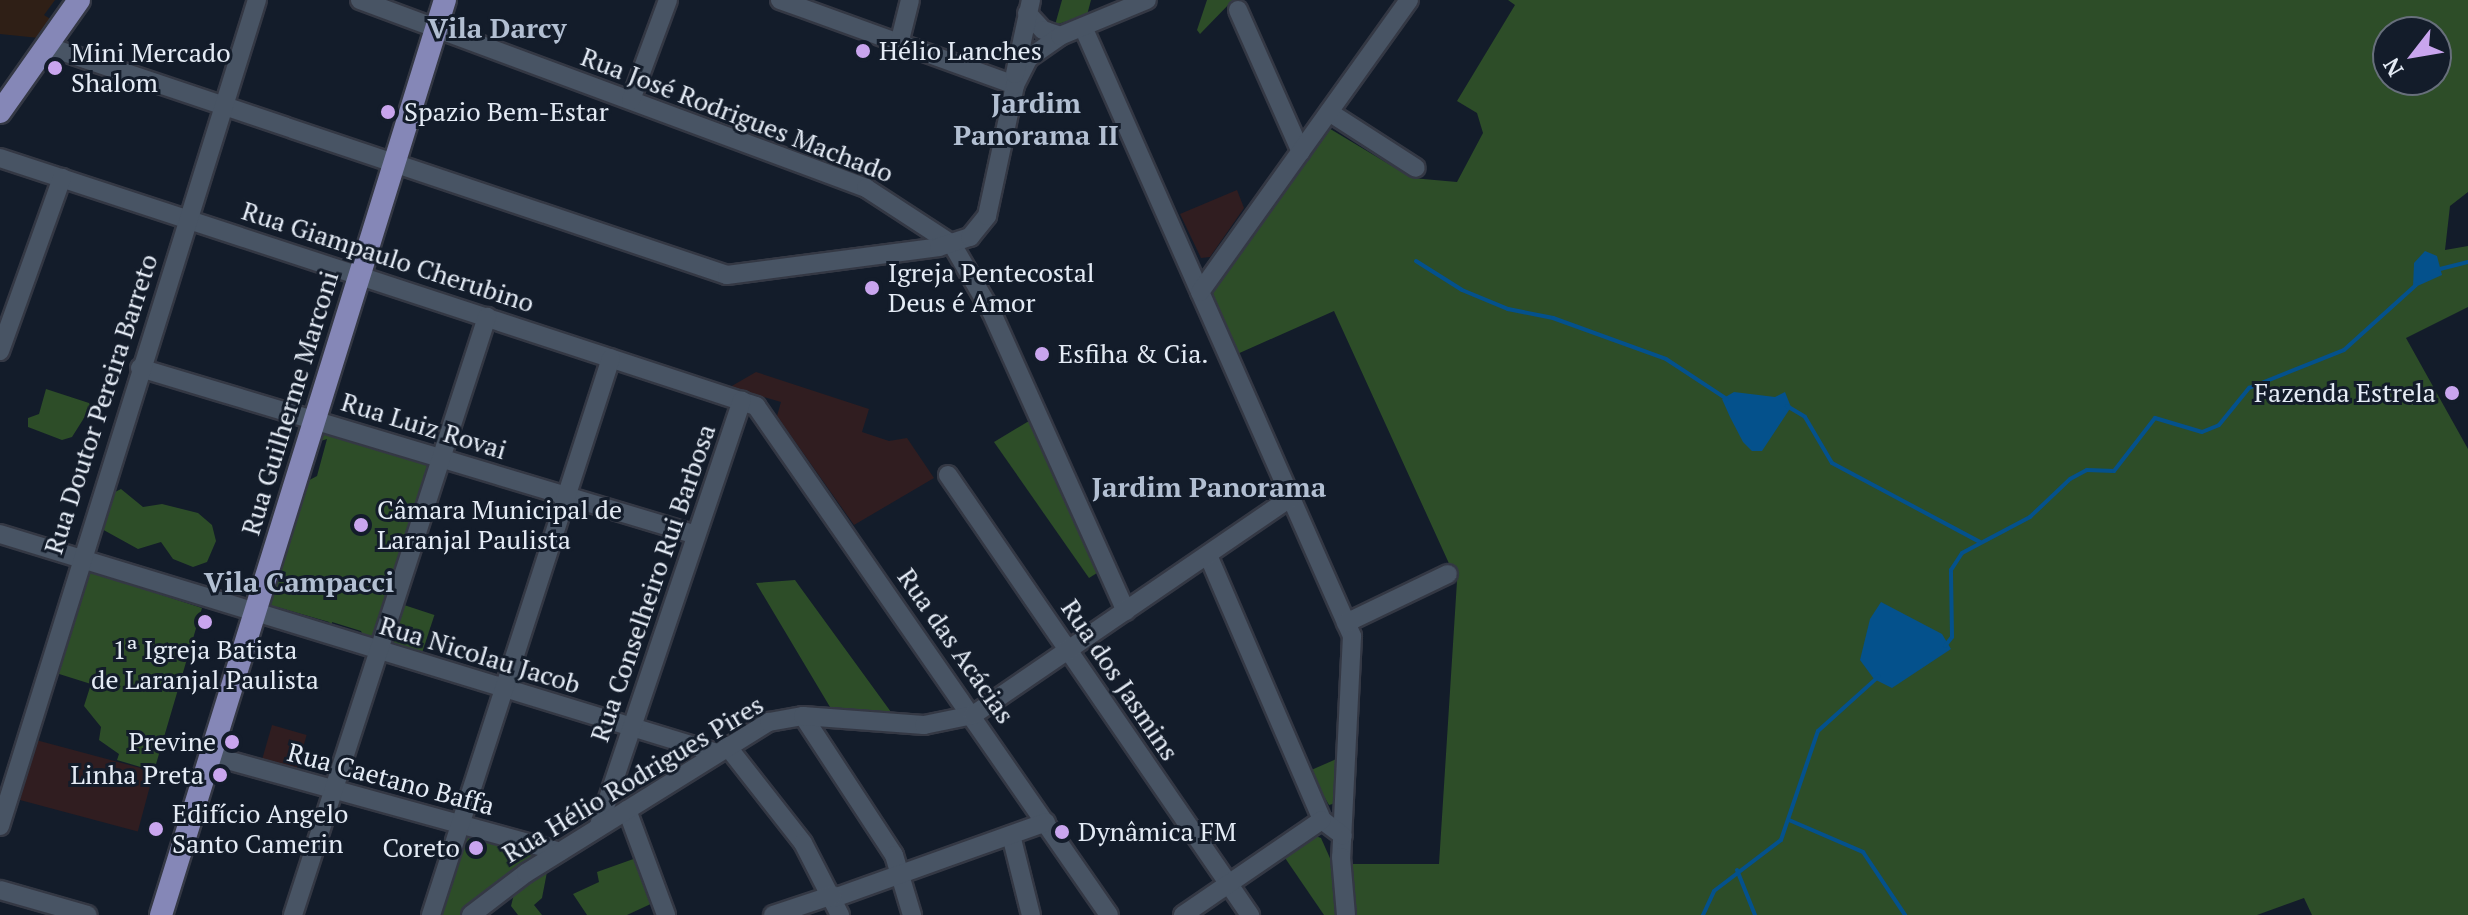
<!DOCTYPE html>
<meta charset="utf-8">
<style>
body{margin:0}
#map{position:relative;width:2468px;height:915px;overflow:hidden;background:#131c2a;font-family:"PT Serif",serif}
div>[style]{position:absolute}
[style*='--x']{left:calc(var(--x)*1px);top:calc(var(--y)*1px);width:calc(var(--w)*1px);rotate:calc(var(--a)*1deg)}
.industrial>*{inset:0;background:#301d20;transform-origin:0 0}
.medical>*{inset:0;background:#2f1f16}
.green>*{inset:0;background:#2d4d28;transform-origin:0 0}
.water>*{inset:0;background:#04518c}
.stream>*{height:4px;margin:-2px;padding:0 2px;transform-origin:2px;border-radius:2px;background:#04518c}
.roads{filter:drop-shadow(2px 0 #343844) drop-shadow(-2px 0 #343844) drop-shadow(0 2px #343844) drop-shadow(0 -2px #343844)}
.minor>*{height:18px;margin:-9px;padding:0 9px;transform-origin:9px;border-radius:9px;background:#485464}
.major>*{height:22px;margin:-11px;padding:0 11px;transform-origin:11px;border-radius:11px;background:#8587b7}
.dots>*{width:22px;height:22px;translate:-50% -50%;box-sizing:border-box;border:4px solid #131c2a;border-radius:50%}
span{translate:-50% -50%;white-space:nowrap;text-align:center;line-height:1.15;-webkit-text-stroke:6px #131c2a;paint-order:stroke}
.poi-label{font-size:26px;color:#e4ebf5}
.left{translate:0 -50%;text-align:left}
.right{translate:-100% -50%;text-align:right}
.street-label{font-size:26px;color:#e4ebf5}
.neighbourhood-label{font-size:28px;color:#b2bfd2;font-weight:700}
.north{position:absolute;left:2372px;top:16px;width:80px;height:80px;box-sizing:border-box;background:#131c2a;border:2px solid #676f7b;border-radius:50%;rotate:239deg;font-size:22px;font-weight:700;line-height:32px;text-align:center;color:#e4ebf5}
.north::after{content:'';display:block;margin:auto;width:28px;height:36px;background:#c9a5ee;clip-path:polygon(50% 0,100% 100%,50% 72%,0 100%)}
</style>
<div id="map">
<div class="industrial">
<div style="clip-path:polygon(1237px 190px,1244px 208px,1210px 257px,1201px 258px,1180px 214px)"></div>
<div style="clip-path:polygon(756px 372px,869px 409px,862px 432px,889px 441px,907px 438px,934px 478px,854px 525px,777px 416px,781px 402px,730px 387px)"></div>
<div style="left:272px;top:725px;width:36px;height:37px;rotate:16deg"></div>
<div style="left:36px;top:740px;width:122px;height:62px;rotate:15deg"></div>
</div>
<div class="medical">
<div style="clip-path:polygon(0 0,55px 0,44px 15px,52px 20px,39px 38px,0 34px)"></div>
</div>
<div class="green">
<div style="clip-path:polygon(1062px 0,1091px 0,1087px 15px,1055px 25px)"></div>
<div style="clip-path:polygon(1207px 0,1233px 0,1200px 34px,1197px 30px)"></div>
<div style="clip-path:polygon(evenodd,1508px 0,2468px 0,2468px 192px,2450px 206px,2445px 250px,2468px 246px,2468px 307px,2406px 338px,2468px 449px,2468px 915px,2312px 915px,2304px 898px,2257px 915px,1352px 915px,1348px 864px,1439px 864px,1457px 581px,1334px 311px,1235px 355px,1211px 295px,1327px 127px,1412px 178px,1457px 182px,1483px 133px,1477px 113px,1457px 101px,1515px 5px,1508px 0,2388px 32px,2436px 32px,2436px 80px,2388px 80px,2388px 32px)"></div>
<div style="clip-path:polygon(46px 389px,89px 403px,96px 418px,84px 418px,72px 437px,62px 440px,28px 427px,28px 418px,39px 414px)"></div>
<div style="clip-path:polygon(1029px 421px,1097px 573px,1089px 578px,994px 442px)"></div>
<div style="clip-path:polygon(319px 431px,429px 464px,373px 641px,367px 643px,361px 631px,332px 622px,333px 633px,329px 622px,277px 607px,281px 617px,265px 612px,302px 484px,317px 476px,327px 439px,314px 443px)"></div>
<div style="clip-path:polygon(121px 489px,143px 507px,162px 504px,198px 513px,212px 525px,216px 541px,207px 562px,193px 567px,173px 559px,161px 542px,138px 549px,100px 528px,111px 494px)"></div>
<div style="clip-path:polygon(88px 571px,202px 608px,154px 771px,117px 760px,119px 754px,99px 740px,101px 727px,84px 706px,91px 684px,56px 673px)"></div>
<div style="clip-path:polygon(795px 580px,800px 587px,891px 712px,830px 707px,756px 583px)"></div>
<div style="left:404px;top:605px;width:32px;height:43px;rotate:18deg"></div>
<div style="clip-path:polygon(1341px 757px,1336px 803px,1329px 805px,1309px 771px)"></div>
<div style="clip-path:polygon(464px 834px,537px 856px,461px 915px,437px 915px)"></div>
<div style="clip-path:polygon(1313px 835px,1321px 838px,1333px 865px,1340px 915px,1324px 915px,1283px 855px)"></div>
<div style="clip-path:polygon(639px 857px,655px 902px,627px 915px,587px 915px,573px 894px,599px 882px,597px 872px)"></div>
<div style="clip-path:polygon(547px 872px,542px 898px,534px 905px,542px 915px,518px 915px,511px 906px,514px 894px)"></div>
</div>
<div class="water">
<div style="clip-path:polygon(2425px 251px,2437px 256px,2442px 275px,2413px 288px,2414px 263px)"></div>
<div style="clip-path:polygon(1734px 392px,1775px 397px,1785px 392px,1791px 407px,1762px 451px,1752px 451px,1743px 442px,1730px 417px,1722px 399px)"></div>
<div style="clip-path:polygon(1881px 602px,1942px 634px,1951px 649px,1892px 688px,1874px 679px,1860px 660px,1870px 619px)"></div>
</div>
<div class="stream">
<div style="--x:1416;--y:261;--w:54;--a:32.2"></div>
<div style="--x:1462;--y:290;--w:50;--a:22.4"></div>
<div style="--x:1508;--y:309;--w:46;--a:11.3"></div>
<div style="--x:1553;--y:318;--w:120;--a:19.9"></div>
<div style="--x:1666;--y:359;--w:73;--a:33.3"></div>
<div style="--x:2440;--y:269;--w:29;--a:-14"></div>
<div style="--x:1787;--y:406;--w:21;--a:31"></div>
<div style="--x:1805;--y:417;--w:53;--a:59.6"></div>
<div style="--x:1832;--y:463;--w:168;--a:28.1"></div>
<div style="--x:1945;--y:646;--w:11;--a:-52"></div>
<div style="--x:1952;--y:637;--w:67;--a:-90.9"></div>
<div style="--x:1951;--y:570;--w:20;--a:-57"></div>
<div style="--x:1962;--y:553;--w:77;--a:-27.9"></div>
<div style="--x:2030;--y:517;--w:55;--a:-43.5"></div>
<div style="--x:2070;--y:479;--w:19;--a:-28"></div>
<div style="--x:2087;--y:470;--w:27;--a:2"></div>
<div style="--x:2114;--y:471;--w:67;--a:-52.3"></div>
<div style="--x:2155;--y:418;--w:49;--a:16.6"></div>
<div style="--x:2202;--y:432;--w:18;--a:-22"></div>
<div style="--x:2219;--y:425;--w:48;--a:-51"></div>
<div style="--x:2249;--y:388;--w:102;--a:-21.8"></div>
<div style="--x:2344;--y:350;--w:97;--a:-42.1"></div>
<div style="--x:1789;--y:820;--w:81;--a:23.4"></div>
<div style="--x:1863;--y:852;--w:76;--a:56.3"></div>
<div style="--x:1737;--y:870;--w:48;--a:68.2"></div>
<div style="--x:1703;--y:915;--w:26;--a:-65"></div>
<div style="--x:1714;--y:891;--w:84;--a:-37.3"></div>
<div style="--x:1781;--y:840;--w:115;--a:-71.3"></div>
<div style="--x:1818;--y:731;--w:82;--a:-42"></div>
</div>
<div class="roads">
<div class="minor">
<div style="--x:360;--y:0;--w:540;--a:20.38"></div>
<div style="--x:866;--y:188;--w:103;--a:33.1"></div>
<div style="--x:952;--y:244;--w:78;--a:59.8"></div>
<div style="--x:991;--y:311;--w:329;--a:65.8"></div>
<div style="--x:780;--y:0;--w:250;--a:19.9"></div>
<div style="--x:1238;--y:10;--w:155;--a:66.1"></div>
<div style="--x:1027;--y:13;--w:23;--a:47"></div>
<div style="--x:1043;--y:30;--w:18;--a:19"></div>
<div style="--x:1083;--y:27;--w:666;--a:66.17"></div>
<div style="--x:1352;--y:636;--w:221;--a:92.8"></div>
<div style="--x:1341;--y:857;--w:58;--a:85.1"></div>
<div style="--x:899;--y:44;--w:45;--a:-76"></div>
<div style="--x:46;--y:46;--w:718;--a:18.59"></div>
<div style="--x:727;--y:275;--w:214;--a:-7.5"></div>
<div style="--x:939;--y:247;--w:33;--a:-18"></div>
<div style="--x:970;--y:237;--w:27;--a:-51"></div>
<div style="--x:987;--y:216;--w:134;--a:-77.9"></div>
<div style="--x:1015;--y:85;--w:30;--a:-63"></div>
<div style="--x:1029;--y:58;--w:38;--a:-35"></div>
<div style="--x:1060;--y:36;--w:94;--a:-22.5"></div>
<div style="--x:1015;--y:74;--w:76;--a:-77.8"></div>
<div style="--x:631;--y:100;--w:107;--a:-69.7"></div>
<div style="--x:1329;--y:112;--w:103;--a:32.8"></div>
<div style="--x:0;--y:158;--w:796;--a:18.16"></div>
<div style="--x:756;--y:406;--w:619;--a:55.26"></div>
<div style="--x:1200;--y:292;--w:359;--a:-54.4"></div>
<div style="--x:0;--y:351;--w:184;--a:-70.3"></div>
<div style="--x:140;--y:368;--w:577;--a:16.71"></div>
<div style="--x:948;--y:475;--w:534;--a:55.54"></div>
<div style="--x:0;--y:534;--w:750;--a:16.98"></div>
<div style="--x:1208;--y:555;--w:288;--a:66.7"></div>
<div style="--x:1322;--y:820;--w:26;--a:37"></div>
<div style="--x:1346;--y:623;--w:113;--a:-25.7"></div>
<div style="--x:803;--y:716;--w:166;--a:56.8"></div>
<div style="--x:894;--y:855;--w:63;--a:73.3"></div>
<div style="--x:727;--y:746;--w:123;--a:51.9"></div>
<div style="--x:803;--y:843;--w:81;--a:62.8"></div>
<div style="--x:209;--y:755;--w:364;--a:15.4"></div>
<div style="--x:627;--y:810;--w:112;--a:69.6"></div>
<div style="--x:0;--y:826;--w:865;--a:-72.72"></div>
<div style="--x:598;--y:828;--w:451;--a:-71.4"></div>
<div style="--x:1011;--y:835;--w:82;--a:76"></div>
<div style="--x:0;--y:890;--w:91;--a:15.9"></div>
<div style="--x:834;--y:898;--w:225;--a:-19.7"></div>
<div style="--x:293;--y:915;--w:629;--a:-72.03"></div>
<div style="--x:431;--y:915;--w:585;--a:-72.09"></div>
<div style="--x:471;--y:915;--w:69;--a:-37.4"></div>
<div style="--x:526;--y:873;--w:286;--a:-31.9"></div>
<div style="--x:769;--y:722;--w:35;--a:-10"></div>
<div style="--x:803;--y:716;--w:121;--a:4.3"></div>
<div style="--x:924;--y:725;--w:50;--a:-11.5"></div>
<div style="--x:973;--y:715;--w:386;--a:-34.4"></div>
<div style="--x:773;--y:915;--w:63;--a:-18.4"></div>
<div style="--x:1183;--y:915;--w:168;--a:-34.4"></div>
</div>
<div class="major">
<div style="--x:0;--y:112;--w:137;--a:-54.8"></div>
<div style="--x:161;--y:915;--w:958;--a:-72.76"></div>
</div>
</div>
<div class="dots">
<div style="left:863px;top:51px;background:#c9a5ee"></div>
<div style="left:55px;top:68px;background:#c9a5ee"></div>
<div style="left:388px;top:112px;background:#c9a5ee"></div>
<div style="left:872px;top:288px;background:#c9a5ee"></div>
<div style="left:1042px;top:354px;background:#c9a5ee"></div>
<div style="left:2452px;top:393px;background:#c9a5ee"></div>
<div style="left:361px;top:525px;background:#c9a5ee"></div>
<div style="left:205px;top:622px;background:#c9a5ee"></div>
<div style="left:232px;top:742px;background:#c9a5ee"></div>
<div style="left:220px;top:775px;background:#c9a5ee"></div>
<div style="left:156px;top:829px;background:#c9a5ee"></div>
<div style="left:1062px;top:832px;background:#c9a5ee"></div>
<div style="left:476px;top:848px;background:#c9a5ee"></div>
</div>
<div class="poi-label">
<span class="left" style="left:879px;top:51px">Hélio Lanches</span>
<span class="left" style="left:71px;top:68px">Mini Mercado<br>Shalom</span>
<span class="left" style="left:404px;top:112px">Spazio Bem-Estar</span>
<span class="left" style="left:888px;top:288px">Igreja Pentecostal<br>Deus é Amor</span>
<span class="left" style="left:1058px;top:354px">Esfiha &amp; Cia.</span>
<span class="right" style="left:2436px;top:393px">Fazenda Estrela</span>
<span class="left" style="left:377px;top:525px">Câmara Municipal de<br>Laranjal Paulista</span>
<span style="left:205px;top:665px">1ª Igreja Batista<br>de Laranjal Paulista</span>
<span class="right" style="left:216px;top:742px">Previne</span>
<span class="right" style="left:204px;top:775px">Linha Preta</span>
<span class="left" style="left:172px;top:829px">Edifício Angelo<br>Santo Camerin</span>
<span class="left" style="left:1078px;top:832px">Dynâmica FM</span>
<span class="right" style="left:460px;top:848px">Coreto</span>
</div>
<div class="street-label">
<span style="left:737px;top:115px;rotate:21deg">Rua José Rodrigues Machado</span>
<span style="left:388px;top:257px;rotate:18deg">Rua Giampaulo Cherubino</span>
<span style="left:290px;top:403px;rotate:-73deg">Rua Guilherme Marconi</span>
<span style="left:101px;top:404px;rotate:-72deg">Rua Doutor Pereira Barreto</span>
<span style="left:424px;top:426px;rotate:17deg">Rua Luiz Rovai</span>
<span style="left:653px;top:583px;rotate:-71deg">Rua Conselheiro Rui Barbosa</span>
<span style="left:956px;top:646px;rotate:55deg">Rua das Acácias</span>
<span style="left:480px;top:655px;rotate:17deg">Rua Nicolau Jacob</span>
<span style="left:1120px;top:680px;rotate:56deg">Rua dos Jasmins</span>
<span style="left:391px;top:779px;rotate:15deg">Rua Caetano Baffa</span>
<span style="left:633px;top:779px;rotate:-31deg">Rua Hélio Rodrigues Pires</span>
</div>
<div class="neighbourhood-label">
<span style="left:497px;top:28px">Vila Darcy</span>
<span style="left:1036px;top:119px">Jardim<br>Panorama II</span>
<span style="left:1209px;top:487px">Jardim Panorama</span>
<span style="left:299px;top:582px">Vila Campacci</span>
</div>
<div class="north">N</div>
</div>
